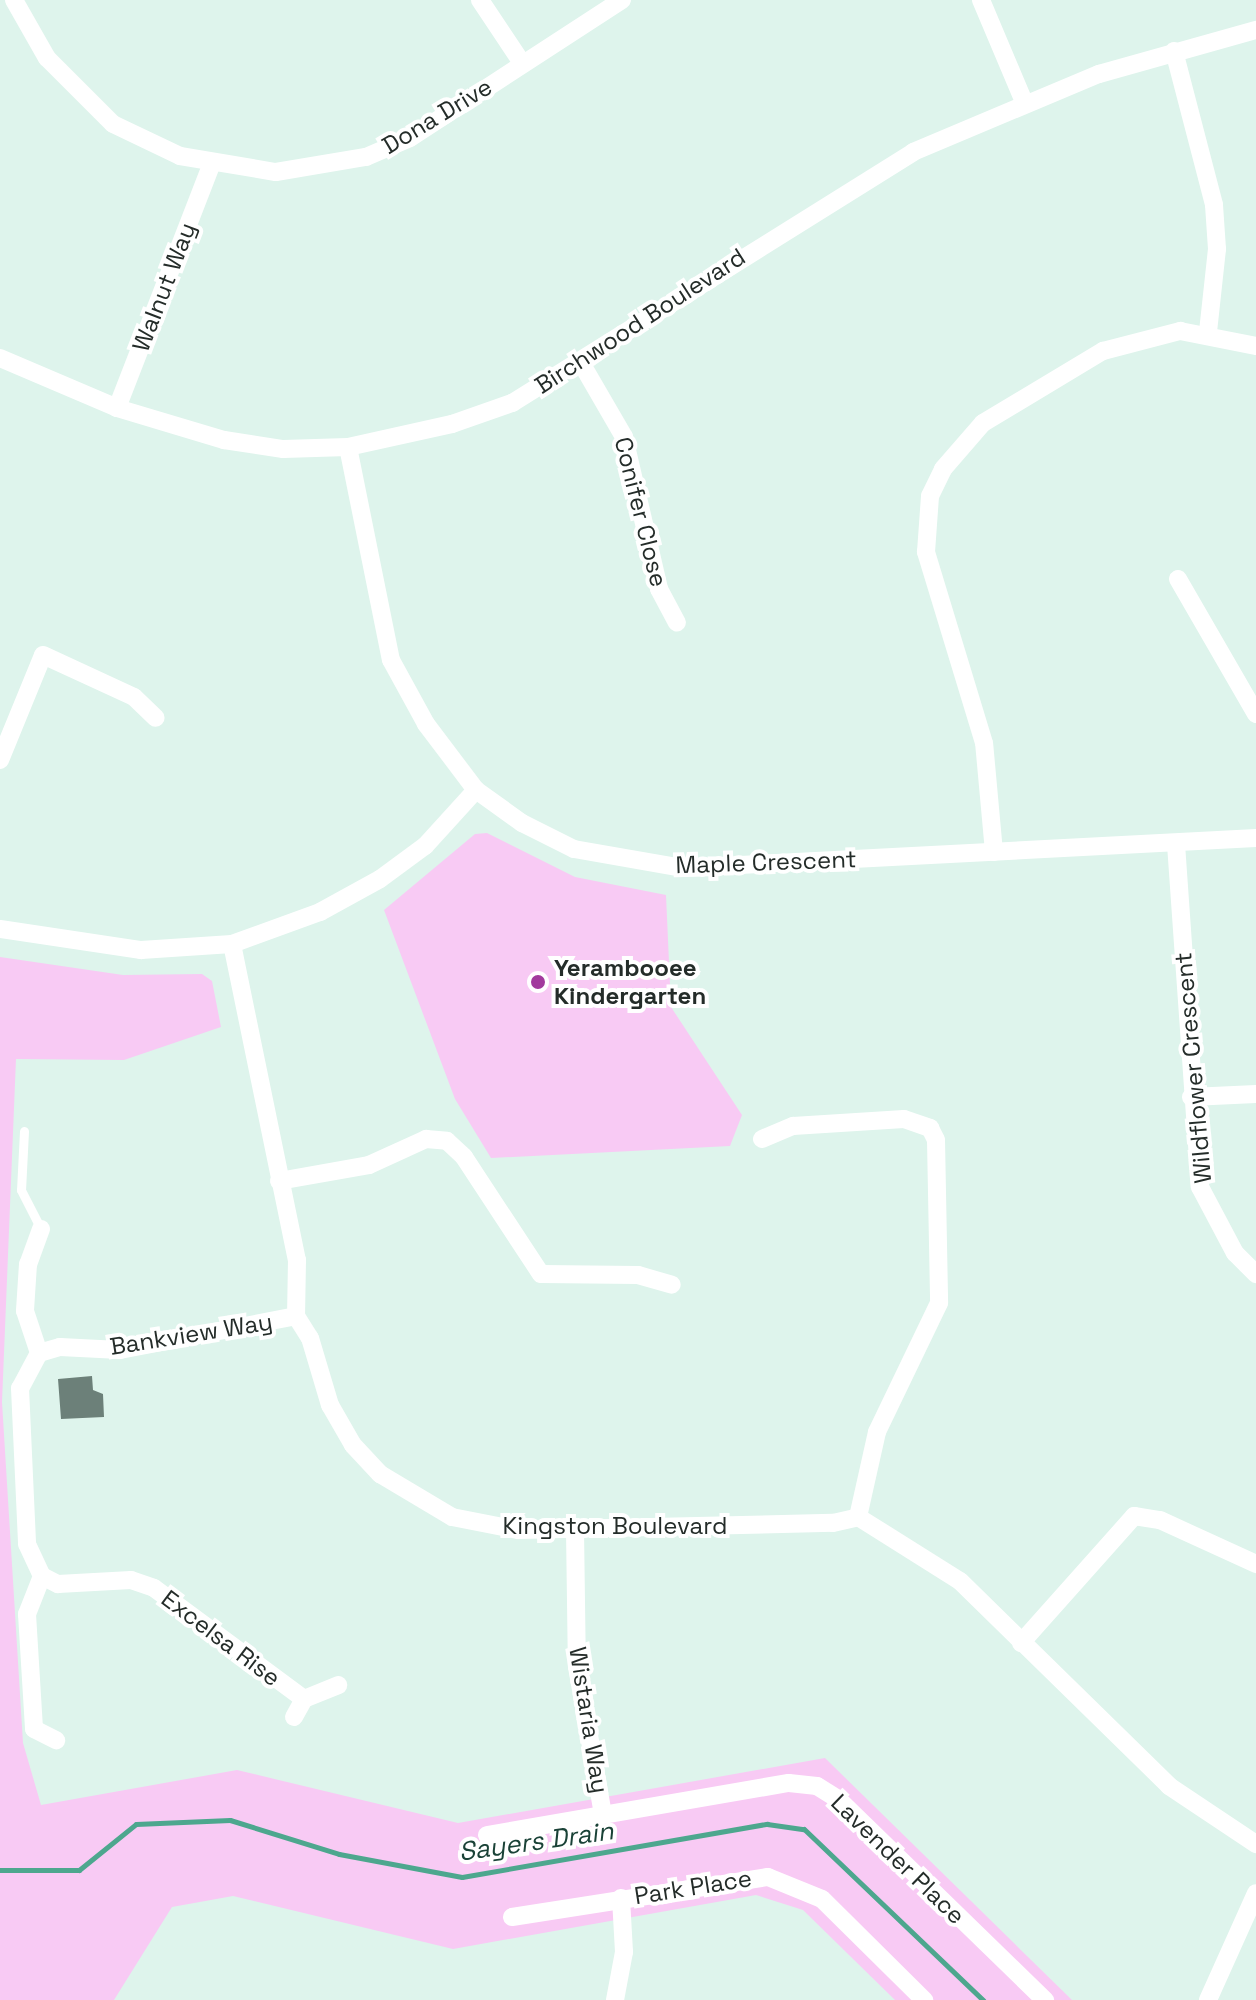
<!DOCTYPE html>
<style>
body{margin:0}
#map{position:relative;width:1256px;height:2000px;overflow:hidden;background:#def4ec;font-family:"Space Grotesk",sans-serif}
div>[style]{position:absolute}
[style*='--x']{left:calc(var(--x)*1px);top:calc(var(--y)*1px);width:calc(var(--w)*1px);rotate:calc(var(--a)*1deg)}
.green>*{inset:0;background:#f8caf4}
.stream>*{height:5px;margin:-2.5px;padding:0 2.5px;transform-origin:2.5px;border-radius:2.5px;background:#4da78e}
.building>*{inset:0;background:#6c8079}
.service>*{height:9px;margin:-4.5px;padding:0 4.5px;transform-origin:4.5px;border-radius:4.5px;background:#fff}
.minor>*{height:18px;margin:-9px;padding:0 9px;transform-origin:9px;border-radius:9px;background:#fff}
.dots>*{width:22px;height:22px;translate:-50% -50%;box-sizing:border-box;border:4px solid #fff;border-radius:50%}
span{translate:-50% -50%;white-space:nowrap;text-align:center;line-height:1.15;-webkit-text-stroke:8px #fff;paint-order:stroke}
.street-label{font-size:24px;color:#242c29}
.poi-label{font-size:24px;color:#242c29;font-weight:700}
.left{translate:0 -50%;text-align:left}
.water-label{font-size:26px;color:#1a4237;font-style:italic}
</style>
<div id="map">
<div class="green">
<div style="clip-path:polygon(487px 833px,575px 877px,666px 895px,671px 1007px,742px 1115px,730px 1146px,491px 1158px,455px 1099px,384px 910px,475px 834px)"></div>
<div style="clip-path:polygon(0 957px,123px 975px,202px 974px,212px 981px,221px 1027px,124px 1060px,16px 1059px,2px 1402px,23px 1743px,41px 1805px,237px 1770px,458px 1823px,825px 1758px,1072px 2000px,895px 2000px,803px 1910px,756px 1895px,453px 1949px,233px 1896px,172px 1907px,114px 2000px,0 2000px)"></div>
</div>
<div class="stream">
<div style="--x:0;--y:1870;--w:79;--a:0"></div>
<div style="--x:79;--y:1870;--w:73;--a:-38.9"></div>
<div style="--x:136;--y:1824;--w:94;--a:-2.4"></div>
<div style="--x:230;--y:1820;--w:114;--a:17.3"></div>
<div style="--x:339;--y:1854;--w:125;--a:10.6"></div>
<div style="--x:462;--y:1877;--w:310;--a:-9.9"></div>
<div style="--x:767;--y:1824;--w:37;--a:8"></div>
<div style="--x:804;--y:1829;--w:248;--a:43.7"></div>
</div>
<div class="building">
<div style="clip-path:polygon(92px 1376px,93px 1390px,103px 1394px,104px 1417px,61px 1419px,58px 1379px)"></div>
</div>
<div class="service">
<div style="--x:24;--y:1131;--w:59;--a:92.9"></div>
<div style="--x:21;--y:1190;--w:44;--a:62.9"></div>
</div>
<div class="minor">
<div style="--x:14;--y:0;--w:67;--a:60.4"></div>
<div style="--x:47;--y:58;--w:93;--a:45"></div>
<div style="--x:113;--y:124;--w:74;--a:25.5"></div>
<div style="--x:180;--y:156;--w:97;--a:9.5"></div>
<div style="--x:276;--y:172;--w:91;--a:-9.5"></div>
<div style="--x:366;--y:157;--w:48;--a:-23.4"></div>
<div style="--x:410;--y:138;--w:253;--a:-33.1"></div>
<div style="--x:480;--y:0;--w:76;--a:56.3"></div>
<div style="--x:981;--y:0;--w:111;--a:67.1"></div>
<div style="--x:1174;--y:51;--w:159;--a:75.4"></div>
<div style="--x:1214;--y:205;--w:44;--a:86.1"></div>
<div style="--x:1217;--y:249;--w:83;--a:96.2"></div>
<div style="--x:0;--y:358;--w:127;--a:23.1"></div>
<div style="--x:117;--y:408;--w:112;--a:16.7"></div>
<div style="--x:224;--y:440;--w:60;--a:8.7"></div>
<div style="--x:283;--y:449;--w:65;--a:-1.8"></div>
<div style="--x:348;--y:447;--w:107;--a:-12.5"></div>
<div style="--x:452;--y:424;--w:64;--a:-19.3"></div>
<div style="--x:512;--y:403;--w:473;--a:-32"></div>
<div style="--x:913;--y:152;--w:202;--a:-22.8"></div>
<div style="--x:1099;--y:74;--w:163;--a:-15.7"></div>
<div style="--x:580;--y:361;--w:88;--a:59.9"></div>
<div style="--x:624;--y:437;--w:156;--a:77"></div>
<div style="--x:659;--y:589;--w:38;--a:62"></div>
<div style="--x:117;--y:408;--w:260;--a:-68.8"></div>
<div style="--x:348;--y:447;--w:217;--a:78.6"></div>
<div style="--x:391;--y:660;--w:73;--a:61.3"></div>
<div style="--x:426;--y:724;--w:83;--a:52.9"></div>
<div style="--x:476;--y:790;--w:57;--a:35.7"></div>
<div style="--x:522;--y:823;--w:58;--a:26.6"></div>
<div style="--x:574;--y:849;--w:111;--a:9.9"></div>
<div style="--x:683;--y:868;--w:574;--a:-3"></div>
<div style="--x:1178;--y:579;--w:156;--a:60"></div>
<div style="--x:0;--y:760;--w:113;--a:-67.7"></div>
<div style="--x:43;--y:655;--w:100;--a:24.8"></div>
<div style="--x:134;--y:697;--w:30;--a:44"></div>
<div style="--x:1176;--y:844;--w:344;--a:86"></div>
<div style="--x:1200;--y:1187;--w:75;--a:62.1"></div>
<div style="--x:1235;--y:1253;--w:30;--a:45"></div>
<div style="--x:994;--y:852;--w:109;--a:-95.2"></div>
<div style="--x:984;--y:743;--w:200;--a:-106.9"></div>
<div style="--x:926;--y:552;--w:56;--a:-85.9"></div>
<div style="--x:930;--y:496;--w:30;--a:-64"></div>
<div style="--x:943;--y:469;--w:61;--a:-49"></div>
<div style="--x:983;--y:423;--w:140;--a:-31"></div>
<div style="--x:1103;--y:351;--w:80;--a:-14.6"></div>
<div style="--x:1180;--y:331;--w:77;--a:11.2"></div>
<div style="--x:0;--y:929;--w:143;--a:8.5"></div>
<div style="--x:141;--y:950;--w:91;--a:-3.8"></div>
<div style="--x:232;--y:944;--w:94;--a:-20"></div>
<div style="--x:320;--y:912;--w:68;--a:-28.8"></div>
<div style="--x:380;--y:879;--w:56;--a:-36.3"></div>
<div style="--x:425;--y:846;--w:76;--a:-47.7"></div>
<div style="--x:232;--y:944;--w:323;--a:78.4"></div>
<div style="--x:297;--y:1260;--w:56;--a:91"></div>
<div style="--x:296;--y:1316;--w:26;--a:58"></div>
<div style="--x:310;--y:1338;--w:70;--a:73.4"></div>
<div style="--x:330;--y:1405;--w:46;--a:60.1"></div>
<div style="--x:353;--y:1445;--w:40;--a:47"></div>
<div style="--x:380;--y:1474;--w:84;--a:30.8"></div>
<div style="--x:452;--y:1517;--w:67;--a:11.1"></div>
<div style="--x:518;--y:1530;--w:315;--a:-1.3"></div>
<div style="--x:833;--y:1523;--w:26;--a:-13"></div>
<div style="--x:858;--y:1517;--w:120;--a:32.1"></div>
<div style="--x:960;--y:1581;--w:293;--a:44.4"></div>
<div style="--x:1169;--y:1786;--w:105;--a:33.7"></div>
<div style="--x:1191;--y:1097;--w:65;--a:-2.6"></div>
<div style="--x:762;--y:1139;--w:34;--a:-23"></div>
<div style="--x:793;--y:1126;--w:111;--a:-3.6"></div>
<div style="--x:904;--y:1119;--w:28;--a:19"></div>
<div style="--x:930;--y:1128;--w:13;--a:63"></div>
<div style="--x:936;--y:1140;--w:163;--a:88.9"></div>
<div style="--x:939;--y:1303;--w:143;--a:115.7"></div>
<div style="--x:877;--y:1432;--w:87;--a:102.6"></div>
<div style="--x:279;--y:1181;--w:91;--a:-10.1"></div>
<div style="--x:369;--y:1165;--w:63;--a:-24.5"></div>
<div style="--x:426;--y:1139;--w:21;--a:5"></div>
<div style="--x:447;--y:1141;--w:23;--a:43"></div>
<div style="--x:464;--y:1157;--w:140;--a:56.7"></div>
<div style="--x:541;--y:1274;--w:97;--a:0.6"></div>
<div style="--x:638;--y:1275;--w:35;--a:16"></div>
<div style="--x:41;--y:1229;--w:37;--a:110"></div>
<div style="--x:28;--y:1264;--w:47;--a:93.7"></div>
<div style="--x:25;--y:1311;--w:44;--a:71.6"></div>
<div style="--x:39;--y:1353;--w:40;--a:118"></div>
<div style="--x:20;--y:1388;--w:156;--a:87.4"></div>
<div style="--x:27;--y:1544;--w:35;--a:65"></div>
<div style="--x:42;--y:1576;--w:41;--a:111.5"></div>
<div style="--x:27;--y:1614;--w:115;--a:86.5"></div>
<div style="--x:34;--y:1729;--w:25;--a:27"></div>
<div style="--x:39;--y:1353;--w:22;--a:-16"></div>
<div style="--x:60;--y:1347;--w:60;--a:2.9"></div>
<div style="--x:120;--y:1350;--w:179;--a:-10.9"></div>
<div style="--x:575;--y:1530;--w:137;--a:89.2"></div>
<div style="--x:577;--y:1667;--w:149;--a:80"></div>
<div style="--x:42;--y:1576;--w:18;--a:27"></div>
<div style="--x:58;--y:1584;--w:73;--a:-3.1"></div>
<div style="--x:131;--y:1580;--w:24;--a:19"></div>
<div style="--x:154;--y:1588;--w:187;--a:36.5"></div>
<div style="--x:1021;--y:1643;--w:170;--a:-48.3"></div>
<div style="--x:1134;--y:1516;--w:26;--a:9"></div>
<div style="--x:1160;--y:1520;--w:106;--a:24.6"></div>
<div style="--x:294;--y:1717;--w:21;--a:-61"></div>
<div style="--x:304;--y:1699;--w:37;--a:-22"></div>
<div style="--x:487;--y:1835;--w:306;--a:-9.8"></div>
<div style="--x:789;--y:1783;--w:28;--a:6"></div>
<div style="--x:817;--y:1786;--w:25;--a:32"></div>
<div style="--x:838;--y:1799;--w:289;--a:44.2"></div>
<div style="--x:512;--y:1917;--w:259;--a:-8.9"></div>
<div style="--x:768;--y:1877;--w:58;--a:22.2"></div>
<div style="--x:822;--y:1899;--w:144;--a:44.7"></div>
<div style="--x:615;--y:2000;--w:49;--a:-79.4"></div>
<div style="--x:624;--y:1952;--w:54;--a:-93.2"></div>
<div style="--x:1208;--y:2000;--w:117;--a:-65.8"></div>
</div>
<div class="dots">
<div style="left:538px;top:982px;background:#a23a9d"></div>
</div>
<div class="street-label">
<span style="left:437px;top:116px;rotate:-31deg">Dona Drive</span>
<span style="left:164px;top:287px;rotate:-69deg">Walnut Way</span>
<span style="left:640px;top:321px;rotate:-33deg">Birchwood Boulevard</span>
<span style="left:641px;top:512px;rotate:76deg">Conifer Close</span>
<span style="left:766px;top:862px;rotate:-2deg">Maple Crescent</span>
<span style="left:1193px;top:1068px;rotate:-95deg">Wildflower Crescent</span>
<span style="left:191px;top:1334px;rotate:-9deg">Bankview Way</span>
<span style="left:615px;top:1526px">Kingston Boulevard</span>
<span style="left:221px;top:1638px;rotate:37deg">Excelsa Rise</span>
<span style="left:589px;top:1720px;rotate:81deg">Wistaria Way</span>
<span style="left:898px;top:1859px;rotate:44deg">Lavender Place</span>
<span style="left:693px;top:1887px;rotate:-9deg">Park Place</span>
</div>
<div class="poi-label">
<span class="left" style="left:554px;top:982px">Yerambooee<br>Kindergarten</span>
</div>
<div class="water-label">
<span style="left:536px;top:1842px;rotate:-8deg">Sayers Drain</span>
</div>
</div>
